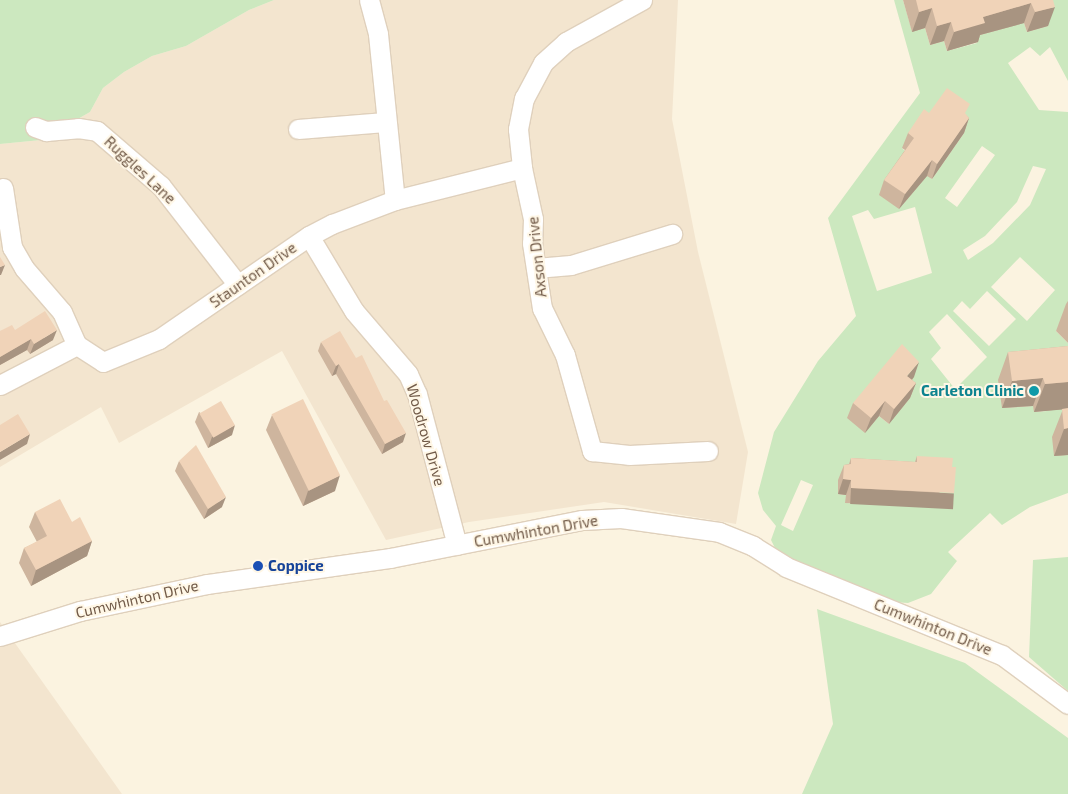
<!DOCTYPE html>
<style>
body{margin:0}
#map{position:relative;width:1068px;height:794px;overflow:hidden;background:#fbf3e0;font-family:"Exo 2",sans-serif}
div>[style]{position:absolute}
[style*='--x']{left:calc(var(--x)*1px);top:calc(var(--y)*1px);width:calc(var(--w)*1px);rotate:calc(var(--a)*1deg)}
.residential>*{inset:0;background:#f3e5cf}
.green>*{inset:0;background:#cce8bf}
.roads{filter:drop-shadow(1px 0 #dfd0bc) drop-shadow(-1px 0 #dfd0bc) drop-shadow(0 1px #dfd0bc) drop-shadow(0 -1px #dfd0bc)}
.street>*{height:19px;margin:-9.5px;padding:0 9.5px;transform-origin:9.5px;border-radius:9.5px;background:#fff}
.wall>*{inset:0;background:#ceb59e}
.shaded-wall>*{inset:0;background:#a89481;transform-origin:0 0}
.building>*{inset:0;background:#f0d3b8;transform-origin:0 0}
.dots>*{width:14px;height:14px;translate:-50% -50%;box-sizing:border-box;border:2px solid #fff7e6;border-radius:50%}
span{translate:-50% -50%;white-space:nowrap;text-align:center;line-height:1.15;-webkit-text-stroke:4px #fff7e6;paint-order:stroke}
.street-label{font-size:15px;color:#715a48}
.culture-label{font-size:15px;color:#0d838f;font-weight:700}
.right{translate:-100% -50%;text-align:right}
.transit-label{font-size:15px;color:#164399;font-weight:700}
.left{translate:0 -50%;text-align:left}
</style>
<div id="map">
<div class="residential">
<div style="clip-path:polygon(274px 0,678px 0,672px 119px,698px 252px,748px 452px,736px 524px,604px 502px,469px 522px,386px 540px,282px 351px,119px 443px,101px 407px,0 467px,0 144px,41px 140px,90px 112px,103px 88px,124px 72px,152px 56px,186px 46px,249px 10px)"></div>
<div style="clip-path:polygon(0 622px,122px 794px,0 794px)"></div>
</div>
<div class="green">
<div style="clip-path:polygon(0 0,274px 0,249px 10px,186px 46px,152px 56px,124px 72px,103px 88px,90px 112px,41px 140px,0 144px)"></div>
<div style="clip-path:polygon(evenodd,894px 0,903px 0,912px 31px,925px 28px,930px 45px,944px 41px,947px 51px,977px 43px,976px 36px,1001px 29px,1022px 17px,1027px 32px,1048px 26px,1041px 0,1068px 0,1068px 81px,1050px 47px,1040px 56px,1030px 47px,1008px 63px,1039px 110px,1068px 112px,1068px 315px,1056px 331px,1068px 343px,1068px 371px,1002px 408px,1033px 406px,1035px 412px,1047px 411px,1046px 405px,1068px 411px,1068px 493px,1030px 507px,1002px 525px,990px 513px,948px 552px,957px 561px,931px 594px,908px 603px,894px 602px,778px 554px,771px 540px,776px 526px,763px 510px,758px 493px,774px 432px,818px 361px,856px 316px,828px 218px,920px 93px,894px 0,964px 133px,932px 179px,902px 148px,964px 133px,894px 0,982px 146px,995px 155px,957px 207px,945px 198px,982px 146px,894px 0,1033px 166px,1046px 169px,1030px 205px,993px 243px,968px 260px,963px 250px,985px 236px,1017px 202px,1033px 166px,894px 0,915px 207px,932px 273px,877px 291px,852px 216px,868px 210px,874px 219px,915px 207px,894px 0,1020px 257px,1055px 290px,1027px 321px,991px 287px,1020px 257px,894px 0,987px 291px,1016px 319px,989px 346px,953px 311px,962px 301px,970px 309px,987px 291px,894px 0,947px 314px,987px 357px,955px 389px,931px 359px,941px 348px,929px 332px,947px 314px,894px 0,902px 391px,889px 424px,879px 416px,902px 391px,894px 0,801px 480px,813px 485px,793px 531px,781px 525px,801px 480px,894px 0,838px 480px,949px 508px,846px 503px,846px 495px,838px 494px,838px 480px)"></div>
<div style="clip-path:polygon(1068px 557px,1068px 691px,1029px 657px,1033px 560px)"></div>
<div style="clip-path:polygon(817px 609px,965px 663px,1068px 738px,1068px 794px,802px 794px,833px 724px)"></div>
</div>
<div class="roads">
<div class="street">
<div style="--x:369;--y:0;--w:35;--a:75"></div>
<div style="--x:378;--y:34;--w:167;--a:84.2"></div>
<div style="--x:642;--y:0;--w:87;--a:151.1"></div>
<div style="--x:566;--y:42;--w:31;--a:138"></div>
<div style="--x:543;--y:63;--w:40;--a:118"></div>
<div style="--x:524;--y:98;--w:32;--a:101"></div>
<div style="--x:518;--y:129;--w:39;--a:84"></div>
<div style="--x:522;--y:168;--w:52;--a:77.8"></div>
<div style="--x:533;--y:219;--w:24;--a:92"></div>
<div style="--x:532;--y:243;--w:66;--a:81.3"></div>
<div style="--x:542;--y:308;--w:52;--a:63.9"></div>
<div style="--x:565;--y:355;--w:100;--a:74.3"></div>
<div style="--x:592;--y:451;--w:37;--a:6"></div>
<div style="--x:629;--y:455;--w:79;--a:-2.9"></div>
<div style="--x:35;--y:127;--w:12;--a:20"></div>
<div style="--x:46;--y:131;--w:32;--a:-5"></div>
<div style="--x:78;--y:128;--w:19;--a:9"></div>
<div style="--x:97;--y:131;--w:84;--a:40.7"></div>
<div style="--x:161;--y:186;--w:125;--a:52.1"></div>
<div style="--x:298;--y:129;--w:87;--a:-4.6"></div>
<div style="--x:3;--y:188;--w:60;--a:81.3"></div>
<div style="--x:12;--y:247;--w:24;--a:60"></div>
<div style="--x:24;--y:268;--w:58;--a:49.2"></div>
<div style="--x:62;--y:312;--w:36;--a:66"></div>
<div style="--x:309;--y:236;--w:87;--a:59"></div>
<div style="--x:354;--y:311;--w:83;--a:49.4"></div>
<div style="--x:408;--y:374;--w:22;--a:66"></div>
<div style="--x:417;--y:394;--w:156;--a:75.2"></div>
<div style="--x:536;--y:268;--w:35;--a:-5"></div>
<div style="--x:571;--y:265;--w:106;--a:-17.1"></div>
<div style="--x:0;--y:385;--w:87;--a:-27.5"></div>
<div style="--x:77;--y:345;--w:31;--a:33"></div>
<div style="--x:103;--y:362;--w:61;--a:-22.3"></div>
<div style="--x:159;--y:339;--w:182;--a:-34.5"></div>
<div style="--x:309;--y:236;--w:26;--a:-28"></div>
<div style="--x:332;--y:224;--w:67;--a:-20.9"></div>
<div style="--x:395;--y:200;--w:131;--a:-14.1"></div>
<div style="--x:0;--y:636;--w:84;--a:-17.4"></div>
<div style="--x:80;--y:611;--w:130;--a:-12"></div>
<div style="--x:207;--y:584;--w:185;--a:-8.1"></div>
<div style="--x:390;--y:558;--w:196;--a:-11.2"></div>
<div style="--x:582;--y:520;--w:39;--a:-3"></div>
<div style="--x:621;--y:518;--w:99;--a:8.1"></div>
<div style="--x:719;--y:532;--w:37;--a:22"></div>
<div style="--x:753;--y:546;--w:39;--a:32"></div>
<div style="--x:786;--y:567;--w:233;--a:22.2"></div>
<div style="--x:1002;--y:655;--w:82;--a:36.6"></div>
</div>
</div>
<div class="wall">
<div style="clip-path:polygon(903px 0,1053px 0,1048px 26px,1027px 32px,1024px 23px,980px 35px,978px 42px,947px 51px,944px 41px,930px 45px,925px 28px,912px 32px)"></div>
<div style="clip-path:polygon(929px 113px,966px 115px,969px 118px,964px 133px,932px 179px,927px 176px,899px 209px,879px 195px,884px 180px,905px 150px,902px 148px,908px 133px)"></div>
<div style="clip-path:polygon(1068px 301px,1068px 343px,1056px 331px,1066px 304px)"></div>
<div style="clip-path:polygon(15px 330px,53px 340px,30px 354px,27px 350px,0 365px,0 331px)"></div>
<div style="clip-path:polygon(321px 342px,403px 442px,382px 454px,336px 374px,332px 376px,318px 351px)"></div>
<div style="clip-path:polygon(1068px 346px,1068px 455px,1054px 456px,1052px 437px,1063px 409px,1034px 412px,1033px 406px,1002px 408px,998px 380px,1008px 352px)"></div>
<div style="clip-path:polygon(914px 377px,912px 380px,916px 383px,910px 398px,889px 424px,879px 416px,865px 433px,847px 418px,853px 403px)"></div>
<div style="clip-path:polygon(199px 412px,232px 435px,208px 448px,195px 422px)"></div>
<div style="clip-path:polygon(272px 415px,335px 491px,303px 506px,266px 430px)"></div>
<div style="clip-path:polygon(917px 456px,949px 508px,845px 503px,846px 495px,838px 494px,838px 480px,844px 465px,849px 464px,851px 458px,915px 462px)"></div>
<div style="clip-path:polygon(179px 461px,222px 507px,204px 519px,175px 471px)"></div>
<div style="clip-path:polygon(35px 512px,72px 522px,92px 541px,87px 556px,31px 586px,19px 563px,24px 548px,37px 542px,29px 527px)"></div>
</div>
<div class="shaded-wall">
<div style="clip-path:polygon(1031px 3px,1024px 23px,980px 35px,978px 42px,947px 51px,954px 32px,983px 17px)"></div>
<div style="clip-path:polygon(1055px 7px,1048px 26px,1027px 32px,1035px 12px)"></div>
<div style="clip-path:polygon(932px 8px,925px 28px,912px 32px,919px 12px)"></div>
<div style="clip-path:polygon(951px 22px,944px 41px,930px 45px,937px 26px)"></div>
<div style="clip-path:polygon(969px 118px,964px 133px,932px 179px,937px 164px)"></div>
<div style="clip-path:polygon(932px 160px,927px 176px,899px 209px,905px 194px)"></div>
<div style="clip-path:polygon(5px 265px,1px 275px,0 275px,0 267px)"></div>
<div style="clip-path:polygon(57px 330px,53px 340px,30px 354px,34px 344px)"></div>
<div style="clip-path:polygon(31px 339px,27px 350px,0 365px,0 357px)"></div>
<div style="clip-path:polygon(919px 362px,914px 377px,902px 391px,907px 376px)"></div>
<div style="clip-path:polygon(339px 364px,336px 374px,332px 376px,336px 366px)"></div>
<div style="clip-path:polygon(1043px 378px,1033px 406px,1002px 408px,1012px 381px)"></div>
<div style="clip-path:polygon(1068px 382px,1068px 409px,1034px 412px,1045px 384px)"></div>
<div style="clip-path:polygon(916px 383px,910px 398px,889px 424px,894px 409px)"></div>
<div style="clip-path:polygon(885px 401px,879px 416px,865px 433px,871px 418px)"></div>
<div style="clip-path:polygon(235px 425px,232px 435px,208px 448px,212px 437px)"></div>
<div style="clip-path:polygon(1068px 428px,1068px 455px,1054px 456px,1064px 429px)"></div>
<div style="clip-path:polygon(406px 433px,403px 442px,382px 454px,385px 444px)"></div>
<div style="clip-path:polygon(30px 434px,27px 444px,0 460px,0 452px)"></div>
<div style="clip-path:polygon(340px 475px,335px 491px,303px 506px,308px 491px)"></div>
<div style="clip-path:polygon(843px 479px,851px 480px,846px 495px,838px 494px)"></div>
<div style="left:851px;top:488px;width:103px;height:16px;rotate:3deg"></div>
<div style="clip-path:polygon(226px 497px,222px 507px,204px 519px,208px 509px)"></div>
<div style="clip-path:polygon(92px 541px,87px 556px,31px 586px,36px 570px)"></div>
</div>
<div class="building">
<div style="clip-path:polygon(916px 0,1053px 0,1055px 7px,1035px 12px,1031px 3px,983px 17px,985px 23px,954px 32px,951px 22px,937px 26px,932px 8px,919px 12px)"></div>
<div style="clip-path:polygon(947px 88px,970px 104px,965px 113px,969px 118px,937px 164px,932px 160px,905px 194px,884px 180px,914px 138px,908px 133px,924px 109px,929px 113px)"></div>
<div style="clip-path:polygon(0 257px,5px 265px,0 267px)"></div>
<div style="clip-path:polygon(45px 311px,57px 330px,34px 344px,31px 339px,0 357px,0 331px,12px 325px,15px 330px)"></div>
<div style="clip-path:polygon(340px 331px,356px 358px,362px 355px,384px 401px,387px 400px,406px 433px,385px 444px,339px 364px,336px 366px,321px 342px)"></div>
<div style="clip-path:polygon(902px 344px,919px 362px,907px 376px,916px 383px,894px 409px,885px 401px,871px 418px,853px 403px)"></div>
<div style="clip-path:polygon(1068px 346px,1068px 382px,1045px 384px,1043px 378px,1012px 381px,1008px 352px)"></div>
<div style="left:303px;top:399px;width:85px;height:35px;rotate:64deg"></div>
<div style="left:221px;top:401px;width:28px;height:25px;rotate:60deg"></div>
<div style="clip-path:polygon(1068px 408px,1068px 428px,1064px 429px,1062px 409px)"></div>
<div style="clip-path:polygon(18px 414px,30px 434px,0 452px,0 425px)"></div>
<div style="clip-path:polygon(196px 445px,226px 497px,208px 509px,179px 461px)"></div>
<div style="clip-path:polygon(917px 456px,953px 458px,952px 467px,956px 467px,954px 493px,851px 488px,851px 480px,843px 479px,844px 465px,851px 464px,851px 458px,917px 462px)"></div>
<div style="clip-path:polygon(60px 499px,72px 522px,80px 517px,92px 541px,36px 570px,24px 548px,47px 536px,35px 512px)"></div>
</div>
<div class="dots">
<div style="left:1034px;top:391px;background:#0f9aa8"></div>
<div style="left:258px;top:566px;background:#1a4fb4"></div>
</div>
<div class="street-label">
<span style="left:140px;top:170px;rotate:43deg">Ruggles Lane</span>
<span style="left:537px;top:257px;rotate:-96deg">Axson Drive</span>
<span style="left:253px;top:275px;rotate:-35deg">Staunton Drive</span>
<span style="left:426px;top:435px;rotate:74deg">Woodrow Drive</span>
<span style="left:536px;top:531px;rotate:-10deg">Cumwhinton Drive</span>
<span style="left:137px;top:599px;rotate:-13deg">Cumwhinton Drive</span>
<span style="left:933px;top:627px;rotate:22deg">Cumwhinton Drive</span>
</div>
<div class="culture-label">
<span class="right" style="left:1024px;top:391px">Carleton Clinic</span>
</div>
<div class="transit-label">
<span class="left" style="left:268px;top:566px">Coppice</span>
</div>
</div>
